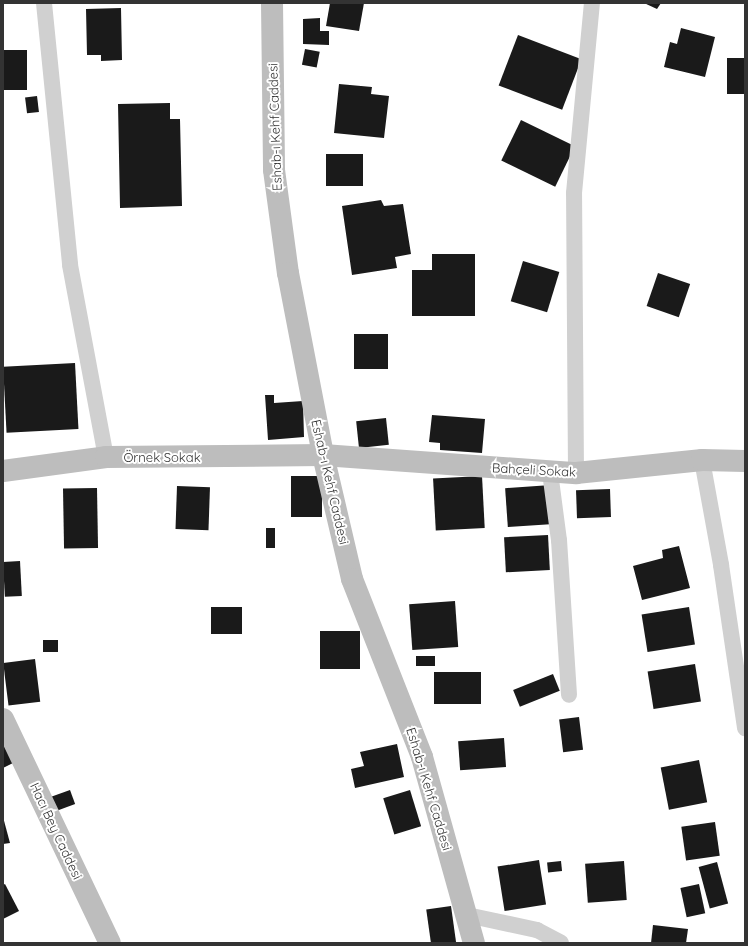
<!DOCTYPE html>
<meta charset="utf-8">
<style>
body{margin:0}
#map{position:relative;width:748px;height:946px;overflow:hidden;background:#fff;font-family:Quicksand,sans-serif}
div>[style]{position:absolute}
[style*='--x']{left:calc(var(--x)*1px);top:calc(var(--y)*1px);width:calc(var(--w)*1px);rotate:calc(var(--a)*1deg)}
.building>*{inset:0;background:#1a1a1a;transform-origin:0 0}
.street>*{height:16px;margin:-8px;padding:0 8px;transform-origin:8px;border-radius:8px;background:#d0d0d0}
.secondary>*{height:22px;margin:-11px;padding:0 11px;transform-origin:11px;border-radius:11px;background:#bdbdbd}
span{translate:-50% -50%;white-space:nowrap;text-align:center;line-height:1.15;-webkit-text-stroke:4px #fff;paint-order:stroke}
.street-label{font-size:13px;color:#333}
.frame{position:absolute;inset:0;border:4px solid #333;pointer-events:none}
</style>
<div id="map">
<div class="building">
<div style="clip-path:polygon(330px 3px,364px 3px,359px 31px,326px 26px)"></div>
<div style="clip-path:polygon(644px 3px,661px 3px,657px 9px)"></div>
<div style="clip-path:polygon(121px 8px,122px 60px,101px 61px,101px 55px,87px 55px,86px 9px)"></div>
<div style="clip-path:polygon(320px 18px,320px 31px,329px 31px,329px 45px,303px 44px,303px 19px)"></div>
<div style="clip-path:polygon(681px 28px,715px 37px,705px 77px,664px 67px,670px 42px,677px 44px)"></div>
<div style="left:518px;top:35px;width:68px;height:54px;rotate:21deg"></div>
<div style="left:305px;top:49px;width:15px;height:16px;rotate:11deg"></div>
<div style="left:3px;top:50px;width:24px;height:40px"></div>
<div style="left:727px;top:58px;width:18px;height:36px"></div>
<div style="clip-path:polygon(339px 84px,372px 87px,371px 94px,389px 96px,384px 138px,334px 133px)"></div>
<div style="left:37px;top:96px;width:16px;height:12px;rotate:83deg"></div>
<div style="clip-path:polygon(170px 103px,170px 119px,180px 119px,182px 206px,120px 208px,118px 104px)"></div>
<div style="left:521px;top:120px;width:60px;height:45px;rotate:26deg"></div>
<div style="left:363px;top:154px;width:32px;height:37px;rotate:90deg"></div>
<div style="clip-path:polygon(381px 200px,384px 206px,403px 204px,411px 254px,395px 257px,397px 268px,352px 275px,342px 206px)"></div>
<div style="clip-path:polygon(432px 254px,475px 254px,475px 316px,412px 316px,412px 270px,432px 270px)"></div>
<div style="left:523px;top:261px;width:38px;height:42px;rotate:17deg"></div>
<div style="left:658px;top:273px;width:34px;height:35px;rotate:19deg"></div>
<div style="left:354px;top:334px;width:34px;height:35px"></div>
<div style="left:75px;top:363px;width:66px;height:72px;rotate:87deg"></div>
<div style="clip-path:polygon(265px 395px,274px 395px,274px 403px,303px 401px,304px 437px,268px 440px)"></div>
<div style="clip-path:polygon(432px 415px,485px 419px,482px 453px,440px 450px,440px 443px,429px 442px)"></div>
<div style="left:386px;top:418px;width:27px;height:30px;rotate:84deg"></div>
<div style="left:291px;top:476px;width:31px;height:41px"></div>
<div style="left:482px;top:476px;width:52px;height:49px;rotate:87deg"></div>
<div style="left:551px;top:485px;width:39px;height:46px;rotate:86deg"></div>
<div style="left:177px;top:486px;width:33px;height:43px;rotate:2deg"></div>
<div style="left:97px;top:488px;width:60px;height:34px;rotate:89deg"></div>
<div style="left:610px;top:489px;width:28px;height:34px;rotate:88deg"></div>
<div style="left:266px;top:528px;width:9px;height:20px"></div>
<div style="left:548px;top:535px;width:35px;height:44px;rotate:87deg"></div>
<div style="clip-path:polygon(679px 546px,690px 588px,642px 600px,633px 566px,663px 558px,662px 550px)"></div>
<div style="left:20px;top:561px;width:35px;height:17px;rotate:87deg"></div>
<div style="left:455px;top:601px;width:46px;height:46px;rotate:86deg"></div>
<div style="left:211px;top:607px;width:31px;height:27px"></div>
<div style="left:689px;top:607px;width:38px;height:48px;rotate:81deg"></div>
<div style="left:320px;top:631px;width:40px;height:38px"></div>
<div style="left:43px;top:640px;width:15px;height:12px"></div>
<div style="left:416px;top:656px;width:19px;height:10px"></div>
<div style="left:35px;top:659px;width:43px;height:32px;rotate:83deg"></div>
<div style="left:695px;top:664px;width:38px;height:48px;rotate:81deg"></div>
<div style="left:481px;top:672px;width:32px;height:47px;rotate:90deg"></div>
<div style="left:553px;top:674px;width:18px;height:43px;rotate:68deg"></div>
<div style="left:579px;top:717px;width:33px;height:20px;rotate:83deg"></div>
<div style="left:504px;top:738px;width:29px;height:46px;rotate:86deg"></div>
<div style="clip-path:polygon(3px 742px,13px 763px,3px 768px)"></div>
<div style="clip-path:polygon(397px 744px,404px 777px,355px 788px,351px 769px,364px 766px,360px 752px)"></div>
<div style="left:699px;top:760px;width:43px;height:39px;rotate:79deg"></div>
<div style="left:70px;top:790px;width:15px;height:23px;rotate:70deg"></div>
<div style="left:410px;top:790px;width:38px;height:28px;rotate:73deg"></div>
<div style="clip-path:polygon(3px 817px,10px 843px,3px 844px)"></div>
<div style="left:715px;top:822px;width:34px;height:34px;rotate:82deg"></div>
<div style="left:539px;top:860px;width:45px;height:42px;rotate:81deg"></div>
<div style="left:561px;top:861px;width:10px;height:14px;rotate:84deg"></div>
<div style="left:624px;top:861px;width:39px;height:39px;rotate:86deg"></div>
<div style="left:717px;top:862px;width:43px;height:19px;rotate:75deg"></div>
<div style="clip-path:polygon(5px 884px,19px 911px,3px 919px,3px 885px)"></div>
<div style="left:699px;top:884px;width:30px;height:19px;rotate:78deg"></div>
<div style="left:451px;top:906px;width:37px;height:25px;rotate:82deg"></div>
<div style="clip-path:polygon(653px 925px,688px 929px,686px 943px,651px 943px)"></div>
</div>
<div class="street">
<div style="--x:44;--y:3;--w:263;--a:84.3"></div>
<div style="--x:70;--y:265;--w:195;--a:79.4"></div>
<div style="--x:702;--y:460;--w:107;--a:79.7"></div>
<div style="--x:721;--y:565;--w:165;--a:81.6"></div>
<div style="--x:550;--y:472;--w:69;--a:82.5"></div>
<div style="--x:559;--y:540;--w:155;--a:86.3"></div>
<div style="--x:576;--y:473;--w:280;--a:-90.4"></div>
<div style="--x:574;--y:193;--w:191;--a:-84.6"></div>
<div style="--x:467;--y:915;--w:72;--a:12.1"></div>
<div style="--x:537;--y:930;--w:27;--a:28"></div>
</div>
<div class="secondary">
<div style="--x:272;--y:3;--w:167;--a:89.3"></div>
<div style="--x:274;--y:170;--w:104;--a:82.3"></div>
<div style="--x:288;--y:273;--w:185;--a:79.1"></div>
<div style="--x:323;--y:455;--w:127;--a:76.8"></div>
<div style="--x:352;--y:579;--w:191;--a:68.5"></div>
<div style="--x:422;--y:757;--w:193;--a:74.4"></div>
<div style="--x:3;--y:471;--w:104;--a:-7.7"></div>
<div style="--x:106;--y:457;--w:217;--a:-0.5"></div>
<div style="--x:323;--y:455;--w:254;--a:4.1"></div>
<div style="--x:576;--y:473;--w:127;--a:-5.9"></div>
<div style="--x:702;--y:460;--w:43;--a:1.3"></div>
<div style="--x:3;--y:719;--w:248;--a:64.5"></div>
</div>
<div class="street-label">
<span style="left:275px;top:127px;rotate:-92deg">Eshab-ı Kehf Caddesi</span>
<span style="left:162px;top:457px">Örnek Sokak</span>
<span style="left:534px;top:470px;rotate:3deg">Bahçeli Sokak</span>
<span style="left:330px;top:482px;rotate:77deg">Eshab-ı Kehf Caddesi</span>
<span style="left:429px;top:789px;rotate:73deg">Eshab-ı Kehf Caddesi</span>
<span style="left:56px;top:831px;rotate:65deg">Hacı Bey Caddesi</span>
</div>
<div class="frame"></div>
</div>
